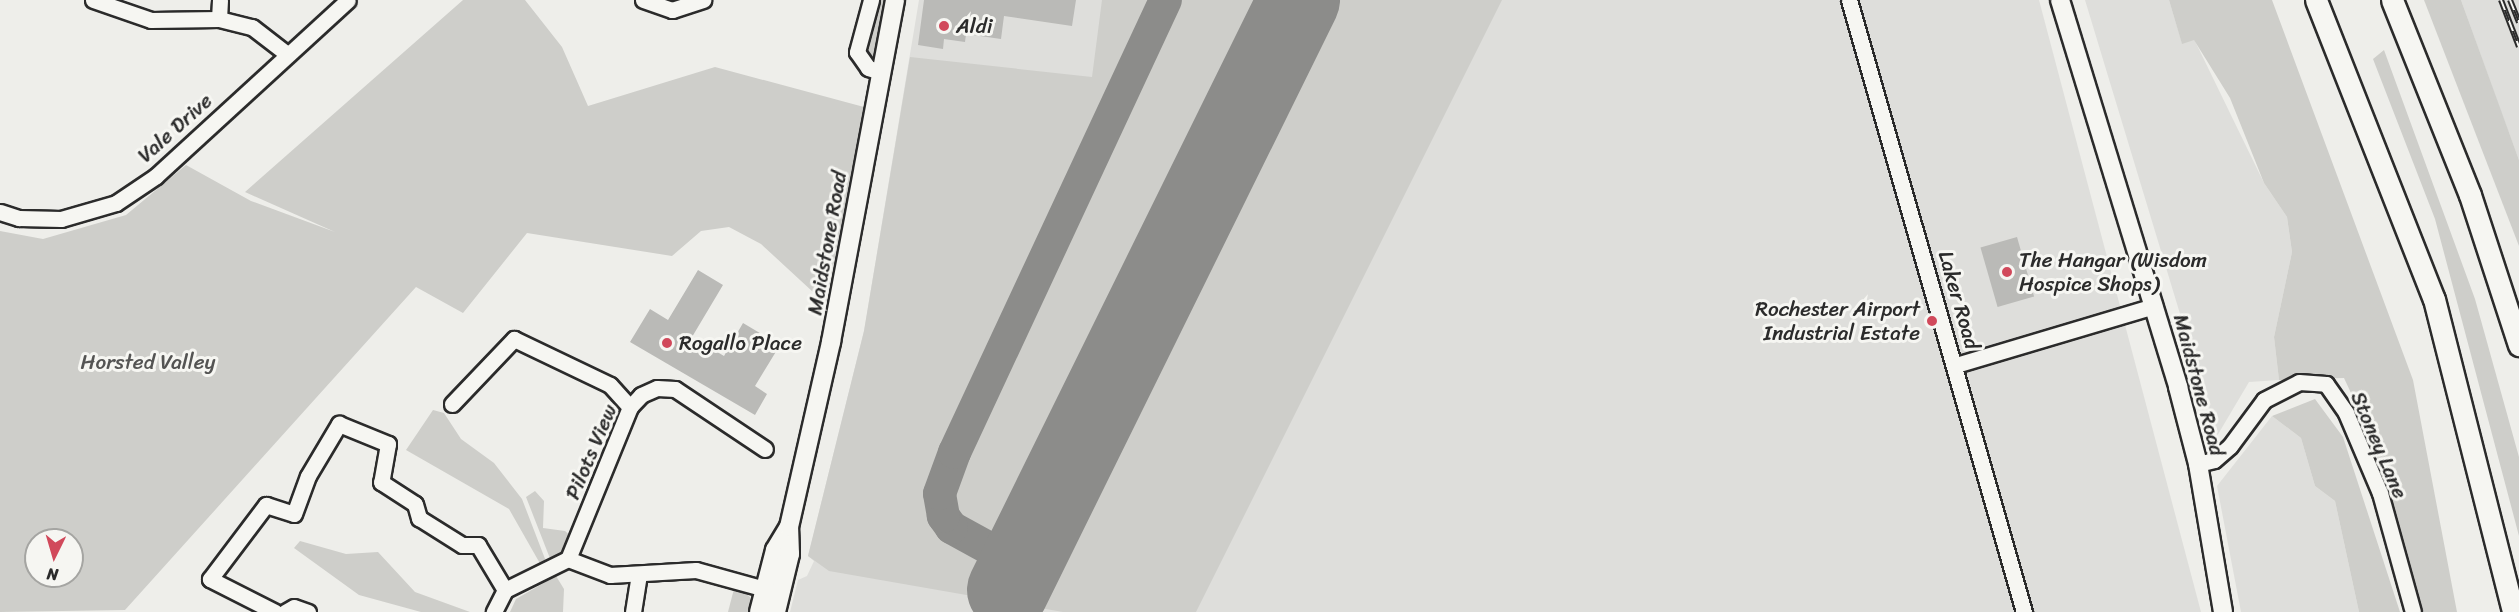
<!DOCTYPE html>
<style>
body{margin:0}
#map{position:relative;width:2519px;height:612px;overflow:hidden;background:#eeeeea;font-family:Sriracha,sans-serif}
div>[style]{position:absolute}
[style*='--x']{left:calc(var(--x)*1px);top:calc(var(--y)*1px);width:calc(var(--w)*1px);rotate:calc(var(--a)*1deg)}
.built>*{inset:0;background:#dededb}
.green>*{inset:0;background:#cececa}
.taxiway>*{height:33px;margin:-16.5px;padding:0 16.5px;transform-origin:16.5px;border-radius:16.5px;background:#8c8c8a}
.runway>*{height:82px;margin:-41px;padding:0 41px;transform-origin:41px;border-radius:41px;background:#8c8c8a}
.building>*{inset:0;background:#babab7;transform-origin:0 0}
.roads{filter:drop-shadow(2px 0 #2b2b2b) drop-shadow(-2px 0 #2b2b2b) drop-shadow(0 2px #2b2b2b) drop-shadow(0 -2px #2b2b2b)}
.minor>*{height:15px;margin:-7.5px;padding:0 7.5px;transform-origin:7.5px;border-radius:7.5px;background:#f6f6f2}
.major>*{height:18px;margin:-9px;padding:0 9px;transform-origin:9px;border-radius:9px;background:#f6f6f2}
.highway>*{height:21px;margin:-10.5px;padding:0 10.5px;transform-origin:10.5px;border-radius:10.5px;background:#f6f6f2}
.rail>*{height:6px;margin-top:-3px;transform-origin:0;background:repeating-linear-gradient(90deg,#f6f6f2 0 11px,#2b2b2b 0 22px);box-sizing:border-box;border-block:2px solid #2b2b2b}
.dots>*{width:16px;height:16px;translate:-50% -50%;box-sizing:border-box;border:3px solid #f6f6f2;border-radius:50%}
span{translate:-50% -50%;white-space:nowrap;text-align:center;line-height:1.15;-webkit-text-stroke:6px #f6f6f2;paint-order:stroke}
.poi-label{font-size:21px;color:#2b2b2b}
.left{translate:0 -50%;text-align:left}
.right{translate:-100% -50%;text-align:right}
.street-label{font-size:21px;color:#2b2b2b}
.park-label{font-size:21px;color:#545453}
.north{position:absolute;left:24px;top:528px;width:60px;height:60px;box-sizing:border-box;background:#f6f6f2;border:2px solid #a5a5a2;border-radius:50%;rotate:185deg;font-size:16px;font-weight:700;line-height:24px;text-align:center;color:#2b2b2b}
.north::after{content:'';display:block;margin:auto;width:21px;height:27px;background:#d1495b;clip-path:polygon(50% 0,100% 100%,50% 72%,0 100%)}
</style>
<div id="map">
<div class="built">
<div style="clip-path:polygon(919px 0,1841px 0,2017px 612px,790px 612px,798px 580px,807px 576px,814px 561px,808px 556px,864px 331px)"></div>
<div style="clip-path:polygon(1853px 0,2039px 0,2201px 612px,2018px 612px)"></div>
<div style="clip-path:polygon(2085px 0,2169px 0,2182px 43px,2194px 39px,2264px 183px,2287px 217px,2292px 252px,2274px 337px,2279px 380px,2249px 382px,2217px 436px)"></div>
<div style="clip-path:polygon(2461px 0,2519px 0,2519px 160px,2500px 109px)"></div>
<div style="clip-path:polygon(2272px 416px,2301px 438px,2315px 486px,2335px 501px,2359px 612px,2241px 612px,2217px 486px)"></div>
</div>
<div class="green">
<div style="clip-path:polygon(evenodd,463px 0,525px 0,562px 47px,588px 106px,715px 67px,864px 107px,826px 304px,761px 244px,729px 227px,701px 231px,672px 256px,527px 233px,463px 313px,416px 287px,125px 610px,0 612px,0 231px,43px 239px,126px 215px,186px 165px,251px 201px,335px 232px,245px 192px,463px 0,36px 540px,72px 540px,72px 576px,36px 576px,36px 540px)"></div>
<div style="clip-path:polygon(875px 0,886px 0,872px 62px,863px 56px)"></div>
<div style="clip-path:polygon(1102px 0,1502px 0,1196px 612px,1063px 612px,829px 571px,808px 556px,864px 331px,910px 57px,1092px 77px)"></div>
<div style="clip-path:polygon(2169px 0,2272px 0,2413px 380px,2457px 612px,2422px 612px,2371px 436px,2344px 378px,2279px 380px,2274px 337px,2292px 252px,2287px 217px,2264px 183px,2230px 98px,2194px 40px,2182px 44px)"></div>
<div style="clip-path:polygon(2424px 0,2461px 0,2519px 160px,2519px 246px)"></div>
<div style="clip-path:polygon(2384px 50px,2475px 299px,2519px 457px,2519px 536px,2435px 219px,2373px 59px)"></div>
<div style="clip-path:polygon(2315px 399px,2343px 437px,2400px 612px,2359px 612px,2335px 501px,2315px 486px,2301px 438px,2272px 416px)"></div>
<div style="clip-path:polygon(433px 410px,444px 413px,461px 439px,494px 463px,522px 499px,547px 564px,542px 567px,509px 509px,406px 450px)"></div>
<div style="clip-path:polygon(535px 491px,544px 501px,543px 528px,565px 531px,574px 539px,551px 561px,526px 497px)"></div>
<div style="clip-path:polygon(300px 541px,346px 554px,378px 552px,415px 592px,470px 612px,421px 612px,359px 595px,294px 548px)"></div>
<div style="clip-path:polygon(556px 576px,564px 589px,563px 612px,510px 612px,516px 599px)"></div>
<div style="clip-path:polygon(735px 585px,750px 597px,751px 612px,728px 612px)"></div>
</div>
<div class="taxiway">
<div style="--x:1020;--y:565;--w:79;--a:-151.2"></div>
<div style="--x:951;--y:527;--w:14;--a:-126"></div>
<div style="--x:943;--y:516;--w:23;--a:-100"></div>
<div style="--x:939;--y:493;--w:44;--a:-69.9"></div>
<div style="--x:954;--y:452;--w:499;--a:-65"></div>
</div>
<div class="runway">
<div style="--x:1008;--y:590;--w:658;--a:-63.75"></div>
</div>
<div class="building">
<div style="clip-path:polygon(924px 0,1076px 0,1072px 26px,1004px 16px,1001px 39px,966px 34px,965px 42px,944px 39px,943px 49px,918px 45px)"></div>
<div style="left:2017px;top:237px;width:62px;height:38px;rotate:74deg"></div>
<div style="clip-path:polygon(698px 270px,723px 285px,692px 337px,724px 356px,743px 323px,780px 345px,755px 386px,767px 394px,755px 415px,630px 342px,650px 309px,668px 320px)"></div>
</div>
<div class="roads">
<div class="minor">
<div style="--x:93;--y:0;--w:61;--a:19"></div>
<div style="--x:151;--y:20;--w:68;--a:-0.8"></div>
<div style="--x:219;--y:19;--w:34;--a:14"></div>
<div style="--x:252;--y:27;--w:44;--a:37.6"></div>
<div style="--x:643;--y:0;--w:31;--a:19"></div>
<div style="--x:672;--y:10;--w:33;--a:-18"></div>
<div style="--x:871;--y:0;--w:54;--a:105.1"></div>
<div style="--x:857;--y:52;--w:19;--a:55"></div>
<div style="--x:868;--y:68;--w:14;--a:17"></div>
<div style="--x:1849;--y:0;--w:637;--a:74.04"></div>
<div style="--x:219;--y:19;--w:19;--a:-87"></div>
<div style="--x:0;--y:212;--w:20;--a:18"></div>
<div style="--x:19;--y:218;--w:42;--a:1.4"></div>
<div style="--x:61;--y:219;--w:57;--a:-16.2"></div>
<div style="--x:116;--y:203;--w:48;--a:-34"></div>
<div style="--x:156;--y:176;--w:260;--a:-42.5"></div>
<div style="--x:1956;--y:365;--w:207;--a:-16.6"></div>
<div style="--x:452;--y:404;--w:90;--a:-46.4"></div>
<div style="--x:514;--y:339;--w:106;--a:25.6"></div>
<div style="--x:610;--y:385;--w:30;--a:48"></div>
<div style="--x:2198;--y:464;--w:16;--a:-14"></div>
<div style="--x:2214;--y:460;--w:21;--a:-41"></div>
<div style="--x:2230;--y:446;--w:57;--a:-53.5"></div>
<div style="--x:2264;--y:400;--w:39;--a:-27"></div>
<div style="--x:2299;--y:382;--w:27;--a:4"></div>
<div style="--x:2326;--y:384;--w:35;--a:55"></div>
<div style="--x:2346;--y:413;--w:87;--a:67"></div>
<div style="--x:2380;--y:493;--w:123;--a:74.5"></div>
<div style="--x:568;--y:559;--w:164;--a:-67.8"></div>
<div style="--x:630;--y:407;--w:16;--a:-47"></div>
<div style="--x:641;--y:395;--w:17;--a:-24"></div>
<div style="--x:657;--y:388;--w:18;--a:3"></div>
<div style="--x:675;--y:389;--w:108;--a:33.7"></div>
<div style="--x:505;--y:590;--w:70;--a:-26.2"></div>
<div style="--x:568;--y:559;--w:45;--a:20.9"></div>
<div style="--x:610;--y:575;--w:86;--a:-3.3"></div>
<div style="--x:696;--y:570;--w:72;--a:15.4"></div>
<div style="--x:275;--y:612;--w:73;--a:-153.1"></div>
<div style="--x:210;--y:579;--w:93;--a:-52.9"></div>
<div style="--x:266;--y:505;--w:29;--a:18"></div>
<div style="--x:294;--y:514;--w:40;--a:-69.8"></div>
<div style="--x:308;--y:476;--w:61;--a:-59.2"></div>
<div style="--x:339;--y:424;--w:53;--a:22.2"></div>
<div style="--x:388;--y:444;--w:39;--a:100"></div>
<div style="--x:381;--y:482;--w:40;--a:32.9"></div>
<div style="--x:415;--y:504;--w:15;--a:74"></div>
<div style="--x:419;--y:518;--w:51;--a:32.1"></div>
<div style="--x:462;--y:545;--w:16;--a:0"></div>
<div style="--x:478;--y:545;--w:52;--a:59"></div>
<div style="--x:505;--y:590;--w:25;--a:117"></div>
<div style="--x:285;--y:612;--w:10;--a:-29"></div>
<div style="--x:294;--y:607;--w:15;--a:20"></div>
<div style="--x:633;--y:612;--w:37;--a:-81"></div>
</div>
<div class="major">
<div style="--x:2060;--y:0;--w:405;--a:73"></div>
<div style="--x:2178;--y:387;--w:80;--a:75.4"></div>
<div style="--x:2198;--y:464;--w:150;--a:80.4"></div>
<div style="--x:759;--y:612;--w:64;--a:-75.5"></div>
<div style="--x:775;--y:550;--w:27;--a:-59"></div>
<div style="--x:776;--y:612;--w:60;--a:-76.4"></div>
<div style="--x:790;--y:554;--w:27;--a:-92"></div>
<div style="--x:789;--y:527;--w:190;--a:-77.2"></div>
<div style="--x:831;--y:342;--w:348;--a:-79.4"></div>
</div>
<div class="highway">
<div style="--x:2316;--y:0;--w:321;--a:68.5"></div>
<div style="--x:2434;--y:299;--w:323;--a:75.8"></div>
<div style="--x:2392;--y:0;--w:210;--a:68.2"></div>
<div style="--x:2470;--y:195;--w:158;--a:71.9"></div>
</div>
</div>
<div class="rail">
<div style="--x:2501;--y:0;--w:50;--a:69"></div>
<div style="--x:2510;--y:0;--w:24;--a:68"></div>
</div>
<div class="dots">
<div style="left:944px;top:26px;background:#d1495b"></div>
<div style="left:2007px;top:272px;background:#d1495b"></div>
<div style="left:1932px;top:321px;background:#d1495b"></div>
<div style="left:667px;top:343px;background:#d1495b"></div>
</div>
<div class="poi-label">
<span class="left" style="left:956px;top:26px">Aldi</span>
<span class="left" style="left:2019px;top:272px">The Hangar (Wisdom<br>Hospice Shops)</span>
<span class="right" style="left:1920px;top:321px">Rochester Airport<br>Industrial Estate</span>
<span class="left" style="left:679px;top:343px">Rogallo Place</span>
</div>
<div class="street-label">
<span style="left:175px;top:128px;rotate:-42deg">Vale Drive</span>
<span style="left:827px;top:243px;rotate:-80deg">Maidstone Road</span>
<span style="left:1959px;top:300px;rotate:74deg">Laker Road</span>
<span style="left:2199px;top:385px;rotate:75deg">Maidstone Road</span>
<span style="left:2379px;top:445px;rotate:67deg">Stoney Lane</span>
<span style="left:591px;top:452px;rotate:-67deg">Pilots View</span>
</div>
<div class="park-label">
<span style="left:148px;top:362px">Horsted Valley</span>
</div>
<div class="north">N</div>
</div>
